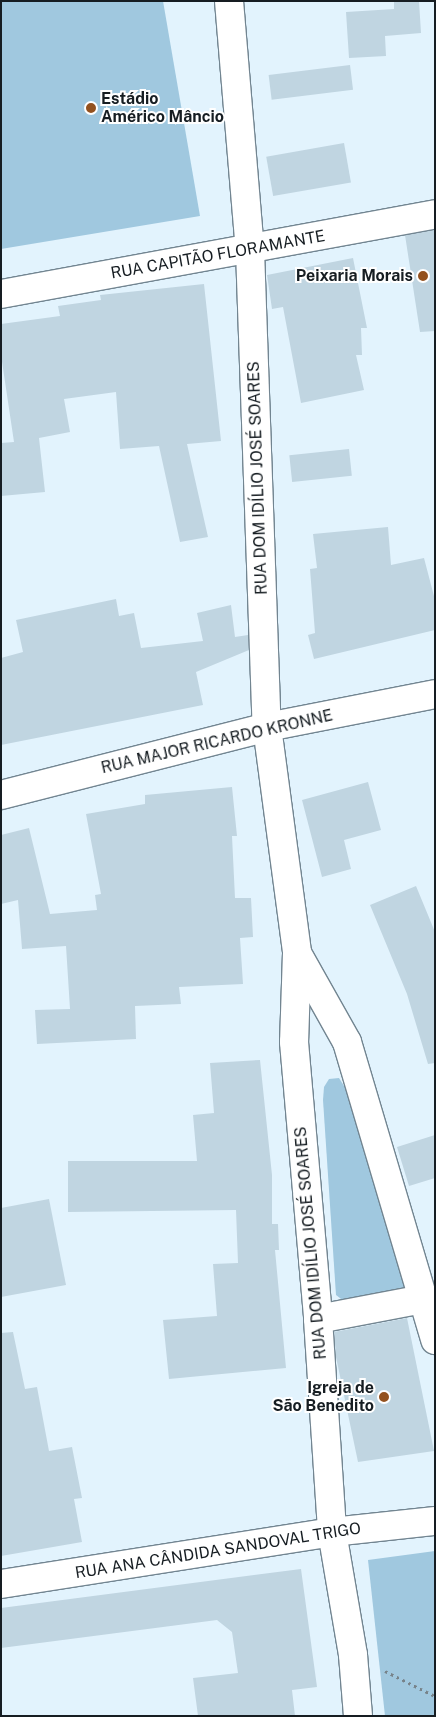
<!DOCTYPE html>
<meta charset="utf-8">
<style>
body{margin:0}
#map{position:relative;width:436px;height:1717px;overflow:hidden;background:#e2f3fd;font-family:"Public Sans",sans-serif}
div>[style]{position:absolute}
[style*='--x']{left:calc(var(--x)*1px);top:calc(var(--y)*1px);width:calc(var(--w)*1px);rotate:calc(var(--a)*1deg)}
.green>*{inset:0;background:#a0c8df}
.building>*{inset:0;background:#c0d5e1;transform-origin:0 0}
.path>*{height:3px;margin-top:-1.5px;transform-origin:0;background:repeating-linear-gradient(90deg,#77838a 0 2.5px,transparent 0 6.5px)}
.roads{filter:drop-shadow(1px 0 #728591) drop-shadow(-1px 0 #728591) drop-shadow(0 1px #728591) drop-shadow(0 -1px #728591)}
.minor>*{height:28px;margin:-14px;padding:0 14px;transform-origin:14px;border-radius:14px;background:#fff}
.major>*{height:28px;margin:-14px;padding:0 14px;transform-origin:14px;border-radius:14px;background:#fff}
.dots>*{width:14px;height:14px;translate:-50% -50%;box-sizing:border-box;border:2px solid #fff;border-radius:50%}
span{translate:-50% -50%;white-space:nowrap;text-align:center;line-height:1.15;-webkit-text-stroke:4px #fff;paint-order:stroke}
.poi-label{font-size:16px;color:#161d22;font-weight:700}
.left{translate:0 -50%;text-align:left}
.right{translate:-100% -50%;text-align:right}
.street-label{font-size:16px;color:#161d22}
.frame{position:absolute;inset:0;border:2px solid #161d22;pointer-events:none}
</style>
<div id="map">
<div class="green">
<div style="clip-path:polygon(1px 1px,163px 1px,200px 216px,1px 249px)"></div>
<div style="clip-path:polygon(339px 1078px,346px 1089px,406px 1287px,393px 1293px,345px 1302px,336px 1295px,323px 1100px,324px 1087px,329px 1079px)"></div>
<div style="clip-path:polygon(435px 1551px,435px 1716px,385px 1716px,368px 1560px)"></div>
</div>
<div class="building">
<div style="clip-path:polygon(394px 1px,419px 1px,421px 33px,385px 36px,386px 56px,349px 58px,346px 12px,394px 9px)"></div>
<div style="left:350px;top:65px;width:25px;height:82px;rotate:83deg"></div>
<div style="left:344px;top:143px;width:40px;height:79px;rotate:80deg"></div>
<div style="clip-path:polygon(435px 230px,435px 331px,420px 332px,405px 235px)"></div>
<div style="clip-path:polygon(353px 258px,367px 328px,361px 328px,362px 355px,356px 355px,364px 390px,301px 403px,283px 307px,272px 309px,267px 275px)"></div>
<div style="clip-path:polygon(204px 284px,221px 441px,187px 444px,208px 537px,180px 542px,159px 446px,120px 449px,116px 392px,64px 399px,70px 432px,39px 438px,45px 492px,1px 496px,1px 443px,14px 442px,1px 355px,1px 324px,60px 316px,58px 306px,101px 300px,100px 295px)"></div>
<div style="left:349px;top:449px;width:27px;height:60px;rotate:84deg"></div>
<div style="clip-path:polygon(388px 527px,391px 565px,424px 558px,435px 600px,435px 630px,314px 659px,308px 635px,315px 633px,310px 569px,317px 568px,313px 534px)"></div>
<div style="clip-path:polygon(116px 599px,119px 616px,134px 613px,141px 648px,203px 641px,197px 613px,231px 605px,235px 637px,248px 635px,249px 650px,196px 672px,203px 705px,1px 745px,1px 658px,23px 652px,16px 620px)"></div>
<div style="clip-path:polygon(368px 782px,381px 830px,344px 840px,351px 869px,322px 877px,302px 800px)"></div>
<div style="clip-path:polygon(232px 787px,237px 836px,232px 836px,235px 898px,251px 898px,253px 937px,240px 938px,243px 984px,179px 987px,181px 1004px,135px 1006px,136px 1039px,37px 1044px,35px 1010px,70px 1009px,66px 946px,22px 949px,18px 900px,1px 904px,1px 835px,29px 828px,50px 914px,97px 910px,95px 895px,101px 894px,86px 814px,145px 804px,145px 795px)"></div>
<div style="clip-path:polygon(416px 886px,435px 932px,435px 1063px,428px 1064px,407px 994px,370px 905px)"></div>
<div style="clip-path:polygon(260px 1060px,272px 1175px,272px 1224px,278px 1224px,279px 1250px,275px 1250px,286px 1368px,169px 1379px,163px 1320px,217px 1316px,213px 1264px,238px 1263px,236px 1210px,68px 1212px,68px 1161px,197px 1161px,193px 1115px,214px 1113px,210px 1063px)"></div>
<div style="clip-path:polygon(435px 1135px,435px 1178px,409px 1186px,397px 1147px)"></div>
<div style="clip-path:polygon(49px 1199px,66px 1285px,1px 1297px,1px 1208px)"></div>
<div style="clip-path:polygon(407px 1318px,434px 1451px,358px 1462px,336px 1357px,334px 1332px)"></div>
<div style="clip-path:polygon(13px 1332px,25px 1389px,37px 1387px,49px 1451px,72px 1447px,82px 1498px,74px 1499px,82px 1542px,1px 1556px,1px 1333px)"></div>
<div style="clip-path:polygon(301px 1569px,317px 1687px,292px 1690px,295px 1716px,198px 1716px,193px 1678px,238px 1673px,232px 1632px,217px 1620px,1px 1648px,1px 1608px)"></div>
</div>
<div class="path">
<div style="--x:385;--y:1671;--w:56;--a:26.6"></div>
</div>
<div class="roads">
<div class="minor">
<div style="--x:1;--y:294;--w:441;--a:-10.4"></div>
<div style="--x:267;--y:727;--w:228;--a:82.4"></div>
<div style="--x:297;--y:953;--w:89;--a:91.9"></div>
<div style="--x:294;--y:1042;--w:278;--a:85"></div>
<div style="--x:318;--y:1319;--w:213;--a:86.2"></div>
<div style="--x:332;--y:1532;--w:125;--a:80.3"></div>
<div style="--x:353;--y:1655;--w:61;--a:85.3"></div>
<div style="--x:297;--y:953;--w:102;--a:60.7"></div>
<div style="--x:347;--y:1042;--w:311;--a:73.5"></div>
<div style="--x:318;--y:1319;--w:107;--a:-10.8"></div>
<div style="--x:1;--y:1584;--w:335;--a:-8.9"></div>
<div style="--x:332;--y:1532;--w:104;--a:-6.1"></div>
</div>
<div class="major">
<div style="--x:229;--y:1;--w:250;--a:85.2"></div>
<div style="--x:250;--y:250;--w:477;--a:88"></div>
<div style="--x:1;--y:795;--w:275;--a:-14.3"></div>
<div style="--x:267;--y:727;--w:171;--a:-11.1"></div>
</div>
</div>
<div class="dots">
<div style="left:91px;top:108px;background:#93511e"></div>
<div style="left:423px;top:276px;background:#93511e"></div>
<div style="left:384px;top:1397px;background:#93511e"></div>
</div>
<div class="poi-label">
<span class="left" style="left:101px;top:108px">Estádio<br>Américo Mâncio</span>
<span class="right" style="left:413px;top:276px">Peixaria Morais</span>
<span class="right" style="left:374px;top:1397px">Igreja de<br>São Benedito</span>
</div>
<div class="street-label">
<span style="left:218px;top:255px;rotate:-10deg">RUA CAPITÃO FLORAMANTE</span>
<span style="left:258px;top:478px;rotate:-92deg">RUA DOM IDÍLIO JOSÉ SOARES</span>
<span style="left:217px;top:742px;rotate:-13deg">RUA MAJOR RICARDO KRONNE</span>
<span style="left:311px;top:1243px;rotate:-95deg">RUA DOM IDÍLIO JOSÉ SOARES</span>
<span style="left:218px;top:1551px;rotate:-9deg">RUA ANA CÂNDIDA SANDOVAL TRIGO</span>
</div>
<div class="frame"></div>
</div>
